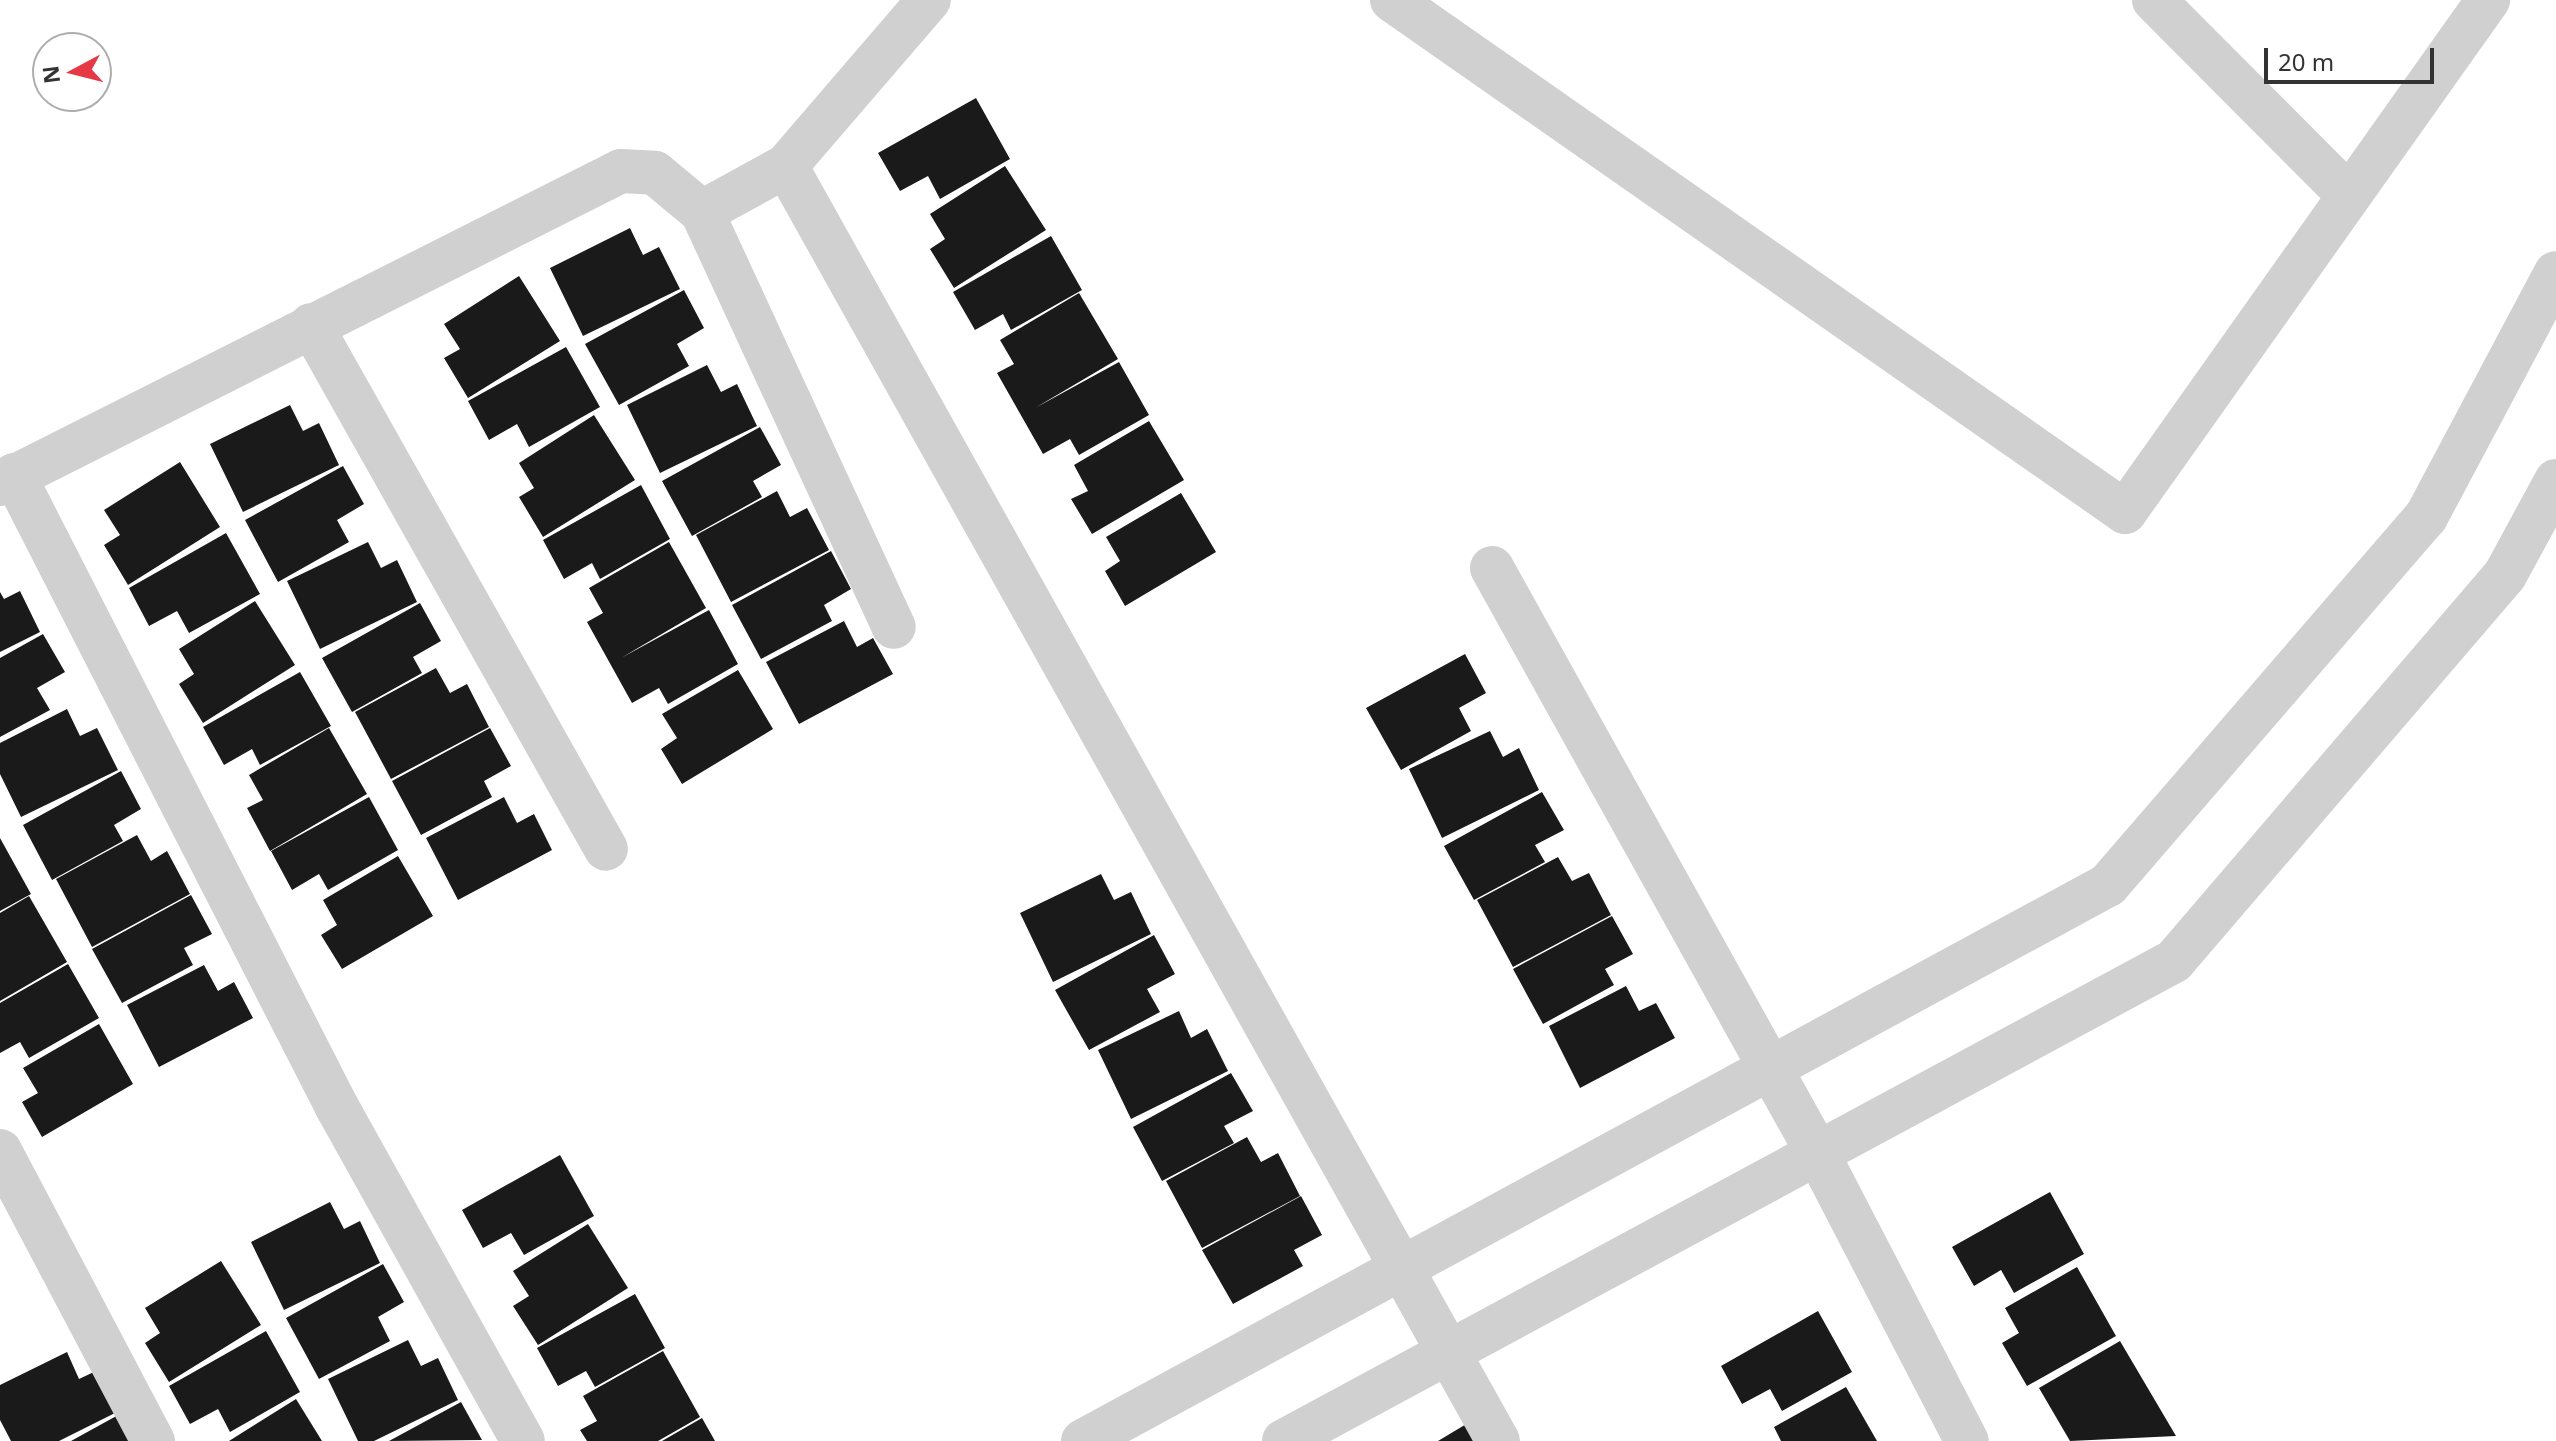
<!DOCTYPE html>
<style>
body{margin:0}
#map{position:relative;width:2556px;height:1441px;overflow:hidden;background:#fff;font-family:"Noto Sans",sans-serif}
div>[style]{position:absolute}
[style*='--x']{left:calc(var(--x)*1px);top:calc(var(--y)*1px);width:calc(var(--w)*1px);rotate:calc(var(--a)*1deg)}
.building>*{inset:0;background:#1a1a1a}
.minor>*{height:44px;margin:-22px;padding:0 22px;transform-origin:22px;border-radius:22px;background:#d0d0d0}
span{translate:-50% -50%;white-space:nowrap;text-align:center;line-height:1.15;-webkit-text-stroke:8px #fff;paint-order:stroke}
.north{position:absolute;left:32px;top:32px;width:80px;height:80px;box-sizing:border-box;background:#fff;border:2px solid #adadad;border-radius:50%;rotate:263deg;font-size:22px;font-weight:700;line-height:32px;text-align:center;color:#333}
.north::after{content:'';display:block;margin:auto;width:28px;height:36px;background:#e63946;clip-path:polygon(50% 0,100% 100%,50% 72%,0 100%)}
.scale{position:absolute;left:2264px;top:48px;width:170px;height:36px;box-sizing:border-box;border:4px solid #333;border-top:0;padding-left:10px;font-size:24px;line-height:28px;white-space:nowrap;color:#333;-webkit-text-stroke:6px #fff;paint-order:stroke}
</style>
<div id="map">
<div class="building">
<div style="clip-path:polygon(976px 98px,1010px 159px,940px 199px,928px 176px,900px 191px,878px 153px)"></div>
<div style="clip-path:polygon(1005px 166px,1046px 230px,954px 288px,930px 249px,945px 239px,930px 214px)"></div>
<div style="clip-path:polygon(630px 228px,643px 255px,659px 247px,680px 289px,583px 336px,550px 268px)"></div>
<div style="clip-path:polygon(1051px 236px,1082px 290px,1011px 330px,1003px 314px,975px 330px,953px 292px)"></div>
<div style="clip-path:polygon(519px 276px,560px 341px,468px 398px,444px 358px,460px 349px,444px 324px)"></div>
<div style="clip-path:polygon(684px 290px,704px 328px,677px 344px,689px 366px,619px 405px,585px 344px)"></div>
<div style="clip-path:polygon(1079px 293px,1118px 359px,1035px 408px,1119px 362px,1149px 415px,1079px 455px,1070px 439px,1043px 454px,997px 373px,1014px 364px,1000px 340px)"></div>
<div style="clip-path:polygon(566px 347px,600px 407px,529px 447px,517px 424px,489px 440px,468px 401px)"></div>
<div style="clip-path:polygon(707px 365px,721px 392px,737px 384px,757px 426px,660px 473px,627px 405px)"></div>
<div style="clip-path:polygon(290px 405px,303px 431px,319px 423px,339px 465px,243px 512px,210px 444px)"></div>
<div style="clip-path:polygon(594px 415px,635px 480px,543px 537px,519px 497px,534px 488px,519px 463px)"></div>
<div style="clip-path:polygon(1149px 421px,1184px 480px,1092px 534px,1071px 499px,1088px 491px,1074px 465px)"></div>
<div style="clip-path:polygon(760px 427px,781px 465px,753px 481px,762px 497px,692px 536px,662px 481px)"></div>
<div style="clip-path:polygon(180px 462px,220px 527px,128px 585px,104px 545px,120px 535px,104px 510px)"></div>
<div style="clip-path:polygon(343px 466px,364px 504px,337px 520px,349px 542px,278px 582px,245px 520px)"></div>
<div style="clip-path:polygon(641px 485px,670px 539px,600px 579px,592px 563px,564px 579px,543px 540px)"></div>
<div style="clip-path:polygon(777px 491px,790px 517px,807px 508px,829px 550px,731px 602px,696px 535px)"></div>
<div style="clip-path:polygon(1181px 493px,1216px 552px,1125px 606px,1105px 571px,1120px 561px,1106px 537px)"></div>
<div style="clip-path:polygon(226px 533px,260px 594px,189px 633px,177px 611px,149px 626px,129px 588px)"></div>
<div style="clip-path:polygon(368px 542px,381px 568px,397px 560px,417px 602px,320px 649px,287px 581px)"></div>
<div style="clip-path:polygon(669px 542px,706px 608px,621px 658px,709px 610px,738px 664px,668px 704px,659px 688px,632px 703px,587px 622px,603px 613px,589px 588px)"></div>
<div style="clip-path:polygon(831px 551px,851px 589px,824px 605px,832px 621px,761px 659px,732px 605px)"></div>
<div style="clip-path:polygon(20px 591px,40px 632px,0 652px,0 592px,4px 599px)"></div>
<div style="clip-path:polygon(255px 601px,295px 665px,203px 723px,179px 684px,194px 674px,179px 649px)"></div>
<div style="clip-path:polygon(420px 603px,441px 641px,413px 657px,422px 673px,352px 712px,322px 658px)"></div>
<div style="clip-path:polygon(844px 621px,857px 647px,873px 638px,893px 674px,799px 724px,766px 662px)"></div>
<div style="clip-path:polygon(43px 634px,65px 672px,37px 688px,50px 710px,0 737px,0 658px)"></div>
<div style="clip-path:polygon(1465px 654px,1486px 693px,1459px 708px,1471px 731px,1401px 770px,1366px 708px)"></div>
<div style="clip-path:polygon(436px 668px,450px 693px,467px 684px,489px 727px,391px 779px,355px 712px)"></div>
<div style="clip-path:polygon(738px 670px,773px 729px,682px 784px,661px 749px,677px 738px,662px 714px)"></div>
<div style="clip-path:polygon(300px 672px,331px 726px,260px 765px,252px 749px,224px 765px,203px 727px)"></div>
<div style="clip-path:polygon(67px 709px,80px 736px,97px 728px,118px 770px,21px 817px,0 774px,0 743px)"></div>
<div style="clip-path:polygon(329px 728px,367px 794px,270px 851px,247px 808px,263px 800px,249px 775px)"></div>
<div style="clip-path:polygon(490px 728px,511px 766px,484px 781px,492px 797px,421px 835px,392px 781px)"></div>
<div style="clip-path:polygon(1490px 731px,1503px 757px,1519px 748px,1539px 790px,1442px 838px,1409px 769px)"></div>
<div style="clip-path:polygon(121px 771px,141px 809px,114px 825px,123px 841px,52px 880px,23px 825px)"></div>
<div style="clip-path:polygon(1542px 792px,1564px 830px,1535px 845px,1545px 862px,1474px 900px,1444px 846px)"></div>
<div style="clip-path:polygon(369px 797px,398px 850px,328px 890px,319px 874px,292px 890px,271px 851px)"></div>
<div style="clip-path:polygon(504px 797px,517px 823px,534px 814px,552px 850px,458px 900px,426px 838px)"></div>
<div style="clip-path:polygon(137px 835px,151px 861px,167px 851px,190px 894px,92px 947px,56px 879px)"></div>
<div style="clip-path:polygon(0 838px,31px 894px,0 911px)"></div>
<div style="clip-path:polygon(398px 856px,433px 916px,342px 969px,321px 935px,337px 925px,323px 900px)"></div>
<div style="clip-path:polygon(1558px 857px,1572px 881px,1589px 873px,1611px 915px,1513px 967px,1477px 900px)"></div>
<div style="clip-path:polygon(1101px 874px,1114px 900px,1131px 892px,1151px 934px,1053px 982px,1020px 913px)"></div>
<div style="clip-path:polygon(191px 895px,212px 934px,184px 948px,193px 965px,122px 1003px,92px 949px)"></div>
<div style="clip-path:polygon(29px 896px,67px 962px,0 1001px,0 913px)"></div>
<div style="clip-path:polygon(1612px 916px,1633px 954px,1605px 969px,1614px 985px,1543px 1024px,1513px 969px)"></div>
<div style="clip-path:polygon(1154px 935px,1175px 974px,1147px 989px,1160px 1012px,1089px 1050px,1055px 990px)"></div>
<div style="clip-path:polygon(68px 964px,99px 1018px,29px 1058px,20px 1042px,0 1053px,0 1003px)"></div>
<div style="clip-path:polygon(204px 965px,218px 991px,234px 982px,253px 1018px,159px 1067px,127px 1005px)"></div>
<div style="clip-path:polygon(1626px 986px,1639px 1011px,1656px 1003px,1675px 1038px,1580px 1088px,1549px 1026px)"></div>
<div style="clip-path:polygon(1179px 1011px,1191px 1038px,1207px 1029px,1228px 1071px,1131px 1119px,1098px 1050px)"></div>
<div style="clip-path:polygon(99px 1024px,133px 1084px,42px 1137px,22px 1102px,38px 1093px,23px 1068px)"></div>
<div style="clip-path:polygon(1231px 1073px,1253px 1111px,1224px 1126px,1234px 1143px,1162px 1181px,1133px 1127px)"></div>
<div style="clip-path:polygon(1247px 1137px,1261px 1162px,1278px 1153px,1300px 1196px,1202px 1248px,1166px 1181px)"></div>
<div style="clip-path:polygon(560px 1155px,594px 1216px,524px 1255px,511px 1233px,483px 1248px,462px 1210px)"></div>
<div style="clip-path:polygon(2050px 1192px,2084px 1254px,2014px 1293px,2001px 1270px,1974px 1286px,1952px 1247px)"></div>
<div style="clip-path:polygon(1301px 1196px,1322px 1235px,1294px 1250px,1303px 1266px,1233px 1304px,1202px 1250px)"></div>
<div style="clip-path:polygon(330px 1202px,344px 1229px,360px 1221px,380px 1263px,284px 1310px,251px 1242px)"></div>
<div style="clip-path:polygon(588px 1224px,628px 1288px,538px 1345px,513px 1306px,529px 1296px,513px 1271px)"></div>
<div style="clip-path:polygon(221px 1261px,261px 1325px,169px 1382px,145px 1343px,160px 1333px,145px 1308px)"></div>
<div style="clip-path:polygon(383px 1264px,404px 1302px,378px 1317px,390px 1341px,319px 1379px,286px 1318px)"></div>
<div style="clip-path:polygon(2077px 1267px,2116px 1336px,2027px 1386px,2002px 1343px,2019px 1333px,2005px 1308px)"></div>
<div style="clip-path:polygon(635px 1294px,665px 1348px,595px 1387px,586px 1371px,558px 1386px,537px 1348px)"></div>
<div style="clip-path:polygon(1818px 1311px,1852px 1372px,1782px 1411px,1770px 1389px,1742px 1404px,1721px 1366px)"></div>
<div style="clip-path:polygon(266px 1331px,300px 1392px,230px 1432px,218px 1409px,190px 1424px,169px 1386px)"></div>
<div style="clip-path:polygon(408px 1340px,421px 1366px,438px 1358px,458px 1400px,374px 1441px,358px 1441px,328px 1379px)"></div>
<div style="clip-path:polygon(2120px 1341px,2176px 1436px,2070px 1441px,2039px 1388px)"></div>
<div style="clip-path:polygon(663px 1351px,700px 1417px,658px 1441px,587px 1441px,580px 1430px,597px 1421px,583px 1396px)"></div>
<div style="clip-path:polygon(67px 1352px,79px 1379px,96px 1371px,117px 1412px,59px 1441px,11px 1441px,0 1420px,0 1385px)"></div>
<div style="clip-path:polygon(1846px 1387px,1877px 1441px,1781px 1441px,1774px 1427px)"></div>
<div style="clip-path:polygon(296px 1399px,322px 1441px,229px 1441px)"></div>
<div style="clip-path:polygon(461px 1402px,482px 1440px,389px 1441px)"></div>
<div style="clip-path:polygon(120px 1414px,134px 1441px,71px 1441px)"></div>
<div style="clip-path:polygon(702px 1418px,715px 1441px,662px 1441px)"></div>
<div style="clip-path:polygon(1473px 1420px,1485px 1441px,1438px 1441px)"></div>
</div>
<div class="minor">
<div style="--x:1392;--y:0;--w:894;--a:34.93"></div>
<div style="--x:2125;--y:512;--w:628;--a:-54.66"></div>
<div style="--x:2154;--y:0;--w:276;--a:45.1"></div>
<div style="--x:786;--y:166;--w:1460;--a:60.82"></div>
<div style="--x:702;--y:212;--w:457;--a:65.2"></div>
<div style="--x:311;--y:325;--w:601;--a:60.62"></div>
<div style="--x:14;--y:475;--w:710;--a:62.93"></div>
<div style="--x:337;--y:1107;--w:382;--a:60.9"></div>
<div style="--x:0;--y:484;--w:695;--a:-26.75"></div>
<div style="--x:621;--y:171;--w:34;--a:3"></div>
<div style="--x:655;--y:173;--w:61;--a:39.7"></div>
<div style="--x:702;--y:212;--w:96;--a:-28.7"></div>
<div style="--x:786;--y:166;--w:219;--a:-49.3"></div>
<div style="--x:1492;--y:568;--w:671;--a:60.91"></div>
<div style="--x:1818;--y:1154;--w:323;--a:62.6"></div>
<div style="--x:0;--y:1151;--w:328;--a:62.2"></div>
<div style="--x:1083;--y:1441;--w:1166;--a:-28.48"></div>
<div style="--x:2108;--y:885;--w:486;--a:-49.2"></div>
<div style="--x:2426;--y:517;--w:276;--a:-62"></div>
<div style="--x:1284;--y:1441;--w:1011;--a:-28.34"></div>
<div style="--x:2174;--y:961;--w:508;--a:-49.39"></div>
<div style="--x:2505;--y:575;--w:107;--a:-61.5"></div>
</div>
<div class="north">N</div>
<div class="scale">20 m</div>
</div>
